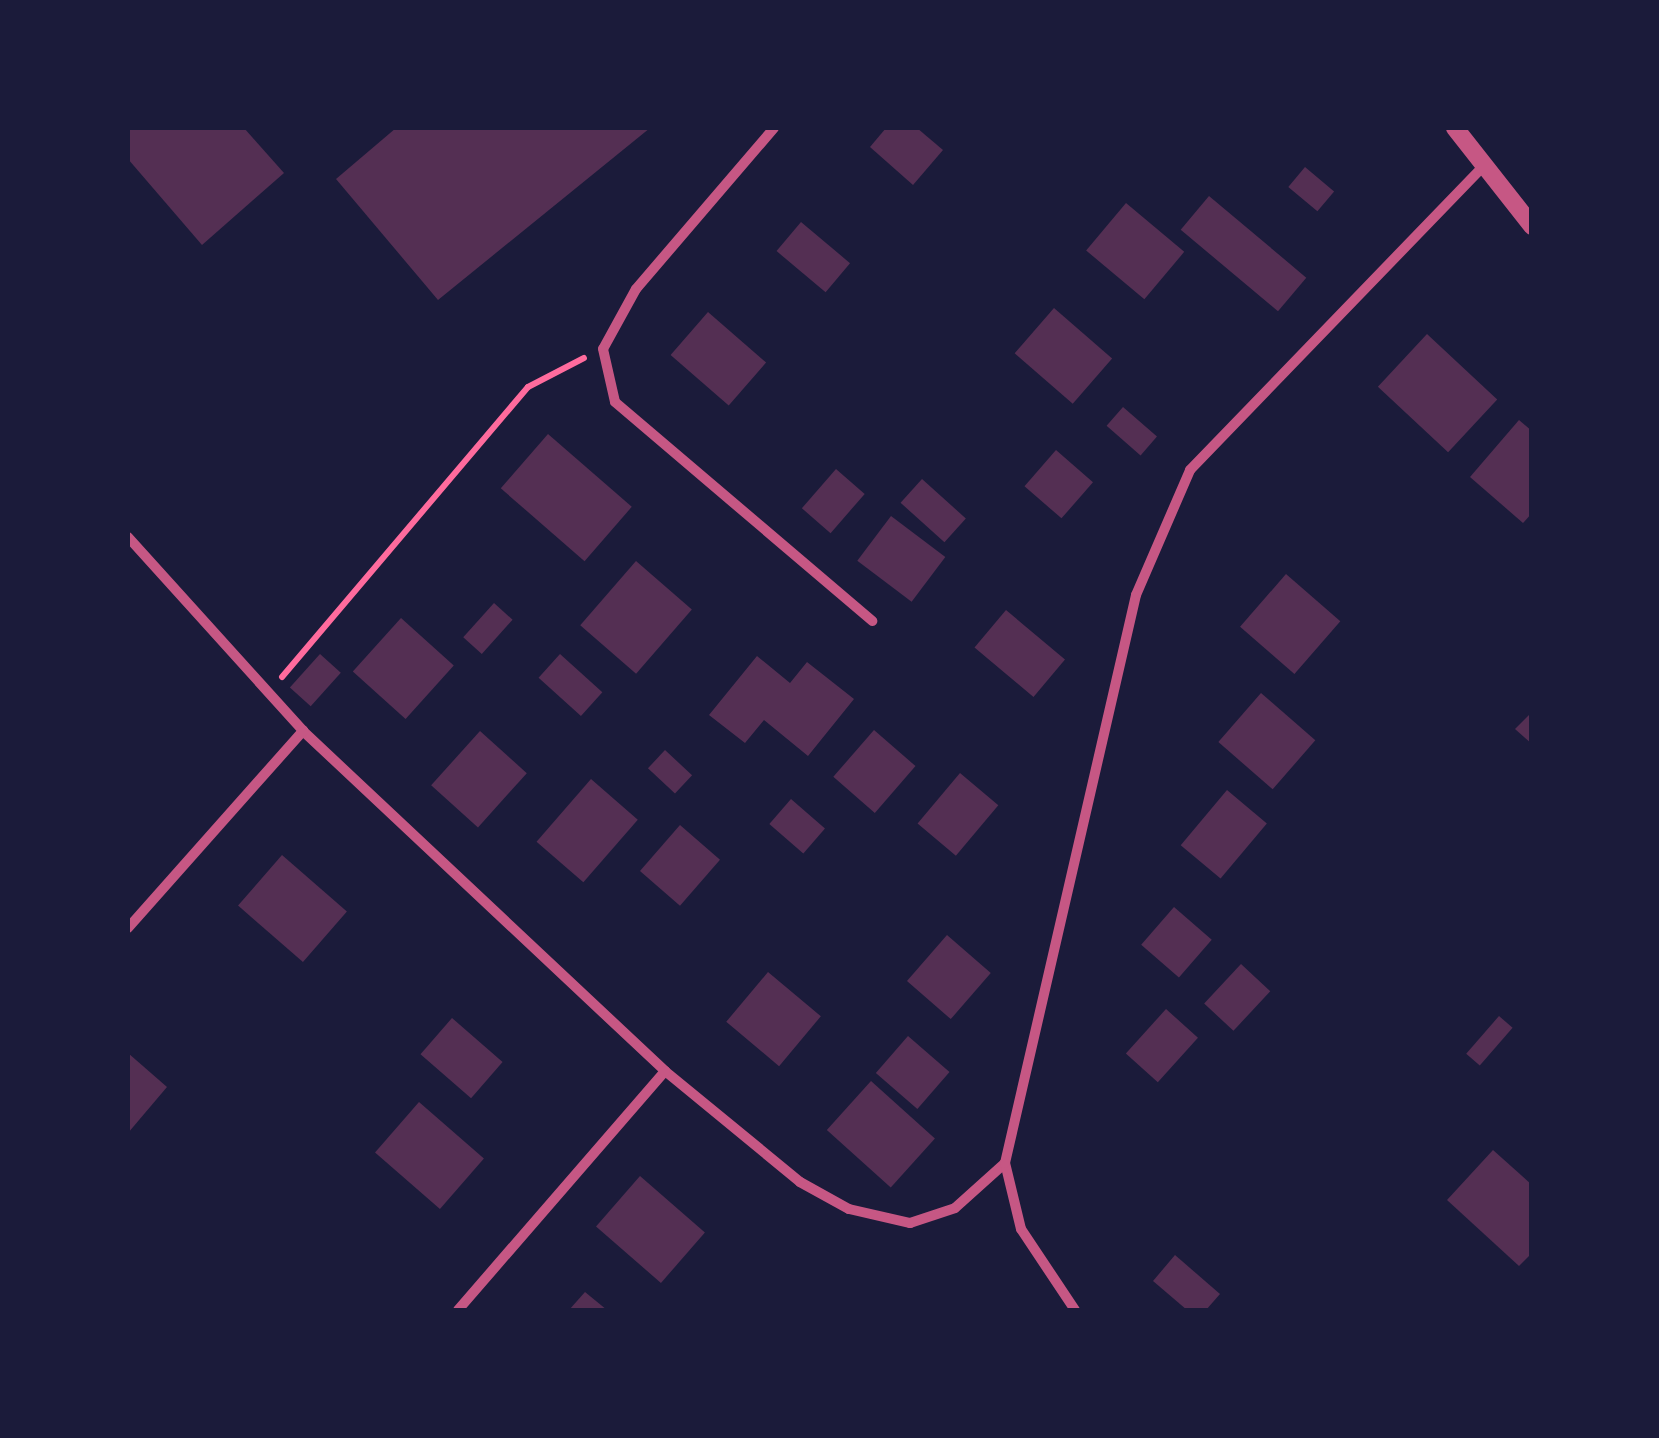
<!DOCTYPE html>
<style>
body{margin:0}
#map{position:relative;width:1659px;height:1438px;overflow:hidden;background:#1b1b3a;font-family:"PT Sans Narrow",sans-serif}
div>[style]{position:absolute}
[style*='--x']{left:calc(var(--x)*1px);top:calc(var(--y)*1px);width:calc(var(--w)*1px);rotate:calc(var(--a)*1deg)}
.building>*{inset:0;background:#542f53;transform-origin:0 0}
.path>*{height:6px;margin:-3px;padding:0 3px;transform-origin:3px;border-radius:3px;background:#ff6b9d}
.minor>*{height:10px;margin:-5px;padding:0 5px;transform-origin:5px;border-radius:5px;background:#c65784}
.tertiary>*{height:18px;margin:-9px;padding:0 9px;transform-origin:9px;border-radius:9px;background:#c65784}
span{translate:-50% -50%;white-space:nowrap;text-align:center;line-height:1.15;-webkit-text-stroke:10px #1b1b3a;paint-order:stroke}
.frame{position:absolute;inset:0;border:130px solid #1b1b3a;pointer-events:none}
</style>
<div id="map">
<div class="building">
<div style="clip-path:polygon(128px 128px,244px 128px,284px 173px,202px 245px,128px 159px)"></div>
<div style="clip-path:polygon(396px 128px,650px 128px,438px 300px,336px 179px)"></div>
<div style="clip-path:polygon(886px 128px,917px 128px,943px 150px,913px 185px,870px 147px)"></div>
<div style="left:1305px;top:167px;width:38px;height:26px;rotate:40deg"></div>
<div style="left:1209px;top:196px;width:127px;height:44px;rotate:40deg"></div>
<div style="left:1126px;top:203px;width:76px;height:62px;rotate:40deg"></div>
<div style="left:801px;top:222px;width:64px;height:38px;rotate:40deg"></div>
<div style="left:1054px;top:308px;width:77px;height:60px;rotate:41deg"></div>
<div style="left:708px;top:312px;width:77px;height:57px;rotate:41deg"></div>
<div style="left:1427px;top:334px;width:96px;height:72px;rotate:43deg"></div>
<div style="left:1123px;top:407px;width:45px;height:25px;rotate:41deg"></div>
<div style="clip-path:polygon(1519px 420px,1532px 431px,1532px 513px,1523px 523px,1470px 477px)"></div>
<div style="left:548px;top:434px;width:111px;height:72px;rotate:41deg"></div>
<div style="left:1056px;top:450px;width:49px;height:48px;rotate:41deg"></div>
<div style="left:836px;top:469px;width:38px;height:52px;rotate:41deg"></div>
<div style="left:922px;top:479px;width:59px;height:32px;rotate:42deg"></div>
<div style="left:891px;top:516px;width:68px;height:56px;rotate:37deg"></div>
<div style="left:636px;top:561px;width:74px;height:85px;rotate:41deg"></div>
<div style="left:1286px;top:574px;width:72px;height:70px;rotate:41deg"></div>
<div style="left:494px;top:603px;width:25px;height:46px;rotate:42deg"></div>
<div style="left:1006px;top:610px;width:77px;height:49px;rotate:40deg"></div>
<div style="left:401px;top:618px;width:71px;height:72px;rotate:42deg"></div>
<div style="left:320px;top:654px;width:28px;height:45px;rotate:42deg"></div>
<div style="left:560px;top:654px;width:57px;height:32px;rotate:42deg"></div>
<div style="clip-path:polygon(757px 656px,790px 683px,807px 662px,854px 699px,808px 756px,764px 720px,745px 743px,709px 715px)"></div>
<div style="left:1261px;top:693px;width:72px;height:65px;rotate:41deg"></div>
<div style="clip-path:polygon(1532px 712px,1532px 744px,1515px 729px)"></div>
<div style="left:874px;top:730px;width:55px;height:62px;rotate:41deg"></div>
<div style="left:480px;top:731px;width:63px;height:73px;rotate:42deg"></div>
<div style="left:665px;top:750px;width:37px;height:25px;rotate:43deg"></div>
<div style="left:960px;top:773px;width:50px;height:66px;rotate:40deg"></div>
<div style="left:591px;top:779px;width:62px;height:83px;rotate:41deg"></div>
<div style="left:1227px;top:790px;width:52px;height:72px;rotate:40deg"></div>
<div style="left:791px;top:799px;width:45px;height:33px;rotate:41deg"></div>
<div style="left:680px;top:825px;width:53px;height:61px;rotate:41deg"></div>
<div style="left:282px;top:855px;width:86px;height:67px;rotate:41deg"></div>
<div style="left:1174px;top:907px;width:50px;height:50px;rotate:41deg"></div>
<div style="left:947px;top:935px;width:58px;height:61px;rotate:41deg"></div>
<div style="left:1241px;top:964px;width:40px;height:54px;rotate:43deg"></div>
<div style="left:768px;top:972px;width:69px;height:65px;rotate:40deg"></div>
<div style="left:1166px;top:1009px;width:43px;height:60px;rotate:42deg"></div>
<div style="left:1499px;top:1016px;width:18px;height:50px;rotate:41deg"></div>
<div style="left:452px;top:1018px;width:67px;height:48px;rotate:41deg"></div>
<div style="left:908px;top:1036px;width:55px;height:49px;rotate:41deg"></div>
<div style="clip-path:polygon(128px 1053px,167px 1087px,128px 1133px)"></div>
<div style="left:871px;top:1081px;width:86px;height:66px;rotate:42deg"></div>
<div style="left:419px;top:1102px;width:86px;height:67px;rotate:41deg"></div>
<div style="clip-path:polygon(1493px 1150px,1532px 1185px,1532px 1253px,1519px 1266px,1447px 1200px)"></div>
<div style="left:640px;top:1176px;width:86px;height:67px;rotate:41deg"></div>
<div style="clip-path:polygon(1175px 1255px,1220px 1294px,1206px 1310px,1187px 1310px,1153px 1281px)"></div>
<div style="clip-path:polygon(585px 1292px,607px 1310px,569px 1310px)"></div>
</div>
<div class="path">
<div style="--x:282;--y:677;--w:380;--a:-49.7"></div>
<div style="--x:528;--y:387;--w:63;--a:-27.4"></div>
</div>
<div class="minor">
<div style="--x:774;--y:128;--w:212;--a:130.6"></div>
<div style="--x:636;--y:289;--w:68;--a:118.8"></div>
<div style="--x:603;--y:349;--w:54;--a:77.2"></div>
<div style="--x:615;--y:402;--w:338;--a:40.4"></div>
<div style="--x:128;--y:537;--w:261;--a:47.9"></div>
<div style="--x:303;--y:731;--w:497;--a:43.2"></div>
<div style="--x:665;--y:1071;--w:175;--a:39.4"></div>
<div style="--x:800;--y:1182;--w:56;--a:28.9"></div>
<div style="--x:849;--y:1209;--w:63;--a:12.9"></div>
<div style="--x:910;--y:1223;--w:47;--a:-18.4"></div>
<div style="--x:955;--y:1208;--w:67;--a:-42"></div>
<div style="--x:128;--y:928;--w:264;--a:-48.4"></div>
<div style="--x:458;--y:1310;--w:316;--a:-49.1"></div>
<div style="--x:1075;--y:1310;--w:97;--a:-123.7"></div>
<div style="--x:1021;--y:1229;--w:68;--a:-103.6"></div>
<div style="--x:1005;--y:1163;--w:583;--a:-77.01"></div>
<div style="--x:1136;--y:595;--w:136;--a:-66.6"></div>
<div style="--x:1190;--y:470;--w:423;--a:-46"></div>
</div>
<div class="tertiary">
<div style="--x:1455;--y:128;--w:125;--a:51.8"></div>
</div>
<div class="frame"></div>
</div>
